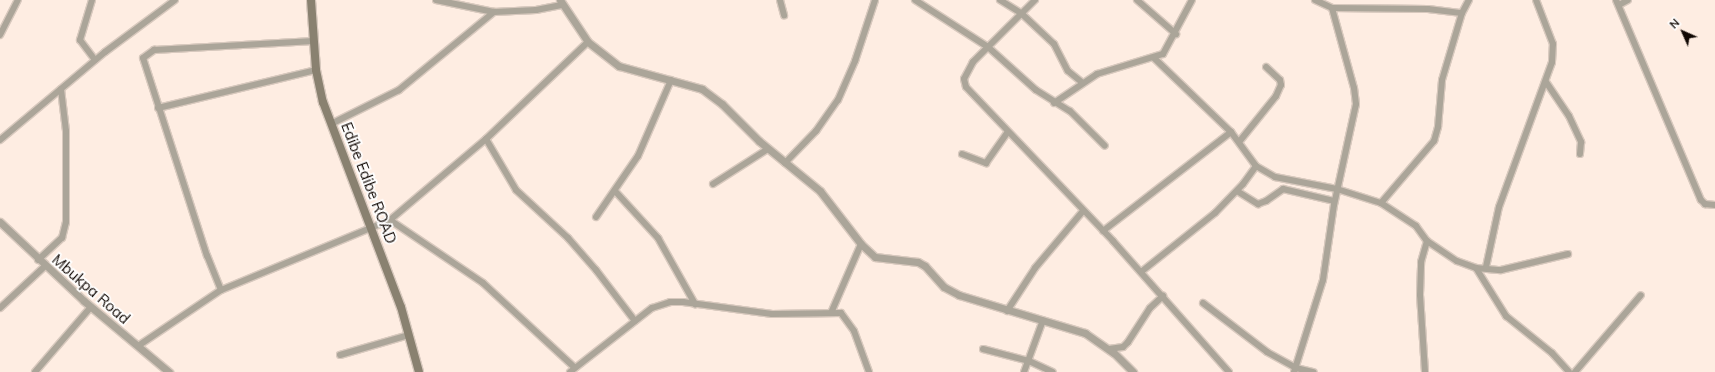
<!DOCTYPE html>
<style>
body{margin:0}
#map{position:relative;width:1715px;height:372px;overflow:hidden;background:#feede2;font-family:Mulish,sans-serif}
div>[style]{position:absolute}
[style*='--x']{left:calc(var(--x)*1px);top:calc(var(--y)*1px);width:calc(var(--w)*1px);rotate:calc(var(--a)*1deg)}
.roads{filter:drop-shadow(1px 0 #d8c9be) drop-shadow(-1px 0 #d8c9be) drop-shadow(0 1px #d8c9be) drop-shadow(0 -1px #d8c9be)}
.minor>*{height:6px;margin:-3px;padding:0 3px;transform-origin:3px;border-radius:3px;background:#aba599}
.tertiary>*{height:7px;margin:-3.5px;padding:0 3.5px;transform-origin:3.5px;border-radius:3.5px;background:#aba599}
.secondary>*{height:8px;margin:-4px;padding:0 4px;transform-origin:4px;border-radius:4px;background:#898170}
span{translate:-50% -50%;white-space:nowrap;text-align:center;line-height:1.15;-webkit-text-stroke:3.5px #fff;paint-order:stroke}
.street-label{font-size:15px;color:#120904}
.north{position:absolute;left:1663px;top:12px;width:40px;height:40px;-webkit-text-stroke:3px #fff;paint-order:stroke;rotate:315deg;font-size:11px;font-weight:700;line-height:16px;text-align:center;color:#120904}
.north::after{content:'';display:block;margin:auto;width:14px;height:18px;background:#120904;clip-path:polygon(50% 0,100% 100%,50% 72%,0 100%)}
</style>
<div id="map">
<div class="roads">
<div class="minor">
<div style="--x:92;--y:0;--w:42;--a:106.7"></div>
<div style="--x:80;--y:40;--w:25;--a:53"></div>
<div style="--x:436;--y:0;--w:59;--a:11.7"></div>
<div style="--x:494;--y:12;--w:42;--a:-2.7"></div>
<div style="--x:536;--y:10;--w:26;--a:-11"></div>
<div style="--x:780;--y:0;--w:16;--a:75"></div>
<div style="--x:915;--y:0;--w:87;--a:32.8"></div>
<div style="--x:988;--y:47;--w:64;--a:41.9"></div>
<div style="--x:1036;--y:90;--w:40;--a:32"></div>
<div style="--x:1070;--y:111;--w:49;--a:45"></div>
<div style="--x:1000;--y:0;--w:26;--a:32"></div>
<div style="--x:1022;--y:14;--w:44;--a:43.2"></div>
<div style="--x:1054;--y:44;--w:30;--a:63"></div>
<div style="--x:1068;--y:71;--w:19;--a:39"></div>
<div style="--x:1035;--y:0;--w:88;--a:135"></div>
<div style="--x:973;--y:62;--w:19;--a:118"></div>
<div style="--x:964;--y:79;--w:8;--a:76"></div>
<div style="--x:966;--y:87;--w:213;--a:46.3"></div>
<div style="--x:1113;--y:241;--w:175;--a:48.5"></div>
<div style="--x:1137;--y:0;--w:52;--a:41.1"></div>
<div style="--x:1315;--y:0;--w:19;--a:25"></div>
<div style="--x:1332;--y:8;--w:96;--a:0.6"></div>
<div style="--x:1428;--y:9;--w:34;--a:7"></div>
<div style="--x:1616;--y:0;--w:217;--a:67"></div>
<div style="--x:1701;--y:200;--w:6;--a:45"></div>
<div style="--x:1705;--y:204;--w:10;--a:6"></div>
<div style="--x:1619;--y:5;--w:10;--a:-29"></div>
<div style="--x:0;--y:35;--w:39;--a:-63"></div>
<div style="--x:1154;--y:58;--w:107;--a:43.9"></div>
<div style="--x:1231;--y:132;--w:42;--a:53.7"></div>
<div style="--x:1256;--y:166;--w:22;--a:30"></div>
<div style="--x:1275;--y:177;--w:63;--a:11"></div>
<div style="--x:1337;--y:189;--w:46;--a:17.7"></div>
<div style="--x:1381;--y:203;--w:42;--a:33.3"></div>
<div style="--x:1416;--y:226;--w:19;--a:54"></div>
<div style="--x:1427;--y:241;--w:36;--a:34"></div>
<div style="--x:1457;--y:261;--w:20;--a:20"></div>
<div style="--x:1476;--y:268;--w:25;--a:5"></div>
<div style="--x:1501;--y:270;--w:69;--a:-13.4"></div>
<div style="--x:1546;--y:82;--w:41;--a:55.9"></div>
<div style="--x:1569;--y:116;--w:29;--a:65"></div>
<div style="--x:1581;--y:142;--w:12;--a:95"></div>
<div style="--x:1054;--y:103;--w:52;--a:-34"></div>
<div style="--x:1097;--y:74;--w:69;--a:-16.9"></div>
<div style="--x:1163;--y:54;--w:61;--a:-61.8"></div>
<div style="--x:158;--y:108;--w:163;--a:-13.5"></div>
<div style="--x:331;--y:124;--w:76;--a:-26.6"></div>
<div style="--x:399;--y:90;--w:123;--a:-39.4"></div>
<div style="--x:486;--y:139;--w:59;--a:59.5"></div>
<div style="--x:516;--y:190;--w:71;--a:42.7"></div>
<div style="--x:568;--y:238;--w:43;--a:48.8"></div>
<div style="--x:596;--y:270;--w:64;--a:52.6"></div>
<div style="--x:0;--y:140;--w:137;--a:-40"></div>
<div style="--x:105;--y:52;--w:87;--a:-36.6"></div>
<div style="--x:1239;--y:142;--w:59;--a:-51.2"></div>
<div style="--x:1276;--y:96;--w:12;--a:-66"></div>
<div style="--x:1281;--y:85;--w:5;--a:-101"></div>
<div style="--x:1280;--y:80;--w:19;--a:-137"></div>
<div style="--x:962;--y:154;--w:26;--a:21"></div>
<div style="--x:986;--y:163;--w:37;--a:-55"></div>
<div style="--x:785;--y:163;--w:45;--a:-45.9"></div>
<div style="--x:816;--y:131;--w:38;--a:-55"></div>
<div style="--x:838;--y:100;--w:43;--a:-66.4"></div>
<div style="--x:855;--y:61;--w:64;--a:-71.8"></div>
<div style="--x:713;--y:184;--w:65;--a:-32.5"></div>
<div style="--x:615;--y:191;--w:64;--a:47.5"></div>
<div style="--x:658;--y:238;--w:76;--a:60.7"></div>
<div style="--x:1237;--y:191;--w:25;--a:32"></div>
<div style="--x:1258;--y:204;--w:9;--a:-21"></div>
<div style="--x:1266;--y:201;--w:21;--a:-35"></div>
<div style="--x:1283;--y:189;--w:52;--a:13.2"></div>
<div style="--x:1381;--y:203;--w:82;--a:-49.5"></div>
<div style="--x:1434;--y:141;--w:15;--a:-74"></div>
<div style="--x:1438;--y:127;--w:47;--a:-85.1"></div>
<div style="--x:1442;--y:80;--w:70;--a:-73.4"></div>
<div style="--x:1462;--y:13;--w:15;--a:-62"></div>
<div style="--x:596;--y:217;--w:74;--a:-55.5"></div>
<div style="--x:638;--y:156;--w:83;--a:-66.5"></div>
<div style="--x:390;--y:220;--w:112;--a:34.1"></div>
<div style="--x:483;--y:283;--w:125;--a:42.7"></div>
<div style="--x:1103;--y:231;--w:162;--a:-37.7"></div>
<div style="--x:38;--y:260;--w:33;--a:-43"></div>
<div style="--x:62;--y:238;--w:16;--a:-76"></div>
<div style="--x:66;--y:222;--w:91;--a:-90"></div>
<div style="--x:66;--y:131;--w:42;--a:-96.8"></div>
<div style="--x:1486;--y:267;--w:61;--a:-77.8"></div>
<div style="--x:1499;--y:207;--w:154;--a:-69.9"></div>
<div style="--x:1552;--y:62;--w:18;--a:-87"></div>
<div style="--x:1553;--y:44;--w:47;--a:-111.1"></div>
<div style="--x:1476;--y:268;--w:57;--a:58"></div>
<div style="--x:1506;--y:316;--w:59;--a:38.8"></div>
<div style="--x:1552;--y:353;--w:25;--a:48"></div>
<div style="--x:1141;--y:272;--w:95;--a:-38.6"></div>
<div style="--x:1215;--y:213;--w:40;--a:-46"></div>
<div style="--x:1243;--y:184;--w:22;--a:-54"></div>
<div style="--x:221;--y:290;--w:37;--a:-112"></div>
<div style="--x:207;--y:256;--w:208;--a:-107.9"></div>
<div style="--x:143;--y:58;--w:14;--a:-36"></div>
<div style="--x:154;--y:50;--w:160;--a:-3.2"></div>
<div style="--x:1203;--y:303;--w:81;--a:37.4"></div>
<div style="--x:1267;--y:352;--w:33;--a:29"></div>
<div style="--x:1296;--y:368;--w:18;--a:13"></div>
<div style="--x:0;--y:308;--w:62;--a:-43"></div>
<div style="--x:1007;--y:311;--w:51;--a:-56.9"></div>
<div style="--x:1035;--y:268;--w:75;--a:-49.9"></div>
<div style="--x:831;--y:313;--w:75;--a:-66.5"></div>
<div style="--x:138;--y:346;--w:100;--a:-34"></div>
<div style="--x:221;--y:290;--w:183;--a:-22.5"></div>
<div style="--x:390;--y:220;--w:126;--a:-40.2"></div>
<div style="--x:486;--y:139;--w:141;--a:-43.6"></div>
<div style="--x:983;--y:349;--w:48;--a:14.6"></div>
<div style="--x:1029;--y:361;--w:26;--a:25"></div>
<div style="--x:1109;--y:349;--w:14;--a:-8"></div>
<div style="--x:1123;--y:347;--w:7;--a:-45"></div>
<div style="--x:1128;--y:342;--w:40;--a:-57.1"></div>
<div style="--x:1150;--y:308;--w:18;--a:-43"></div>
<div style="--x:340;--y:355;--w:72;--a:-16.2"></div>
<div style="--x:35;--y:372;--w:86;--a:-49.3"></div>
<div style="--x:570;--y:372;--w:104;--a:-38"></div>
<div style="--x:652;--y:308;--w:19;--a:-18"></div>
<div style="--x:670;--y:302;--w:13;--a:0"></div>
<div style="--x:683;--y:302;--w:90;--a:7.7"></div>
<div style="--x:772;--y:314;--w:69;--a:-0.8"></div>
<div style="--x:841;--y:313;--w:22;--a:54"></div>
<div style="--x:854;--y:331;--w:44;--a:69.9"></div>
<div style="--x:1024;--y:372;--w:55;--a:-69.9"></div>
<div style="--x:1294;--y:372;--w:96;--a:-72.5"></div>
<div style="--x:1323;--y:280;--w:76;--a:-81.7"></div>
<div style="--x:1334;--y:205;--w:103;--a:-77.7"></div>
<div style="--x:1356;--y:104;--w:16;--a:-97"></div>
<div style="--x:1354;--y:88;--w:83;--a:-105.4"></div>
<div style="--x:1425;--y:372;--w:77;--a:-93.7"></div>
<div style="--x:1420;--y:295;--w:33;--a:-88"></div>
<div style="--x:1421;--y:262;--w:22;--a:-74"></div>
<div style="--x:1575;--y:372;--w:101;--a:-49.4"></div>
</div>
<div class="tertiary">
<div style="--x:560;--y:0;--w:50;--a:56.3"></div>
<div style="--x:588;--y:42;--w:39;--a:38"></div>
<div style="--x:619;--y:66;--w:86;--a:15.5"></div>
<div style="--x:702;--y:89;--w:25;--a:37"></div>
<div style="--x:722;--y:104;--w:52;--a:45"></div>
<div style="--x:759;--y:141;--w:79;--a:39.3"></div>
<div style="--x:820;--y:191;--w:67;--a:52.3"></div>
<div style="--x:861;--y:244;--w:19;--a:43"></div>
<div style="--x:875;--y:257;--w:43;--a:6.6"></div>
<div style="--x:918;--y:262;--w:8;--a:30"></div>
<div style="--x:925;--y:266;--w:28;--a:48"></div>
<div style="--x:944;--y:287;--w:17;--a:28"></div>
<div style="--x:959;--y:295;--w:132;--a:16.8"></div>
<div style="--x:1085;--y:333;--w:35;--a:35"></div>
<div style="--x:1114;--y:353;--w:27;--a:45"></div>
<div style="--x:0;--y:222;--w:115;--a:43.2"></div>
<div style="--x:84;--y:301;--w:111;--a:39.9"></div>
</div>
<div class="secondary">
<div style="--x:311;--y:0;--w:70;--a:85.9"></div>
<div style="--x:316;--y:70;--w:33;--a:78"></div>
<div style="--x:323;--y:102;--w:219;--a:69.2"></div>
<div style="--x:401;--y:307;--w:67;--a:74.5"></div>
</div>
</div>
<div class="street-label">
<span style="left:369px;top:183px;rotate:69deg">Edibe Edibe ROAD</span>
<span style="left:91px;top:289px;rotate:41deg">Mbukpa Road</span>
</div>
<div class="north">N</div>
</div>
